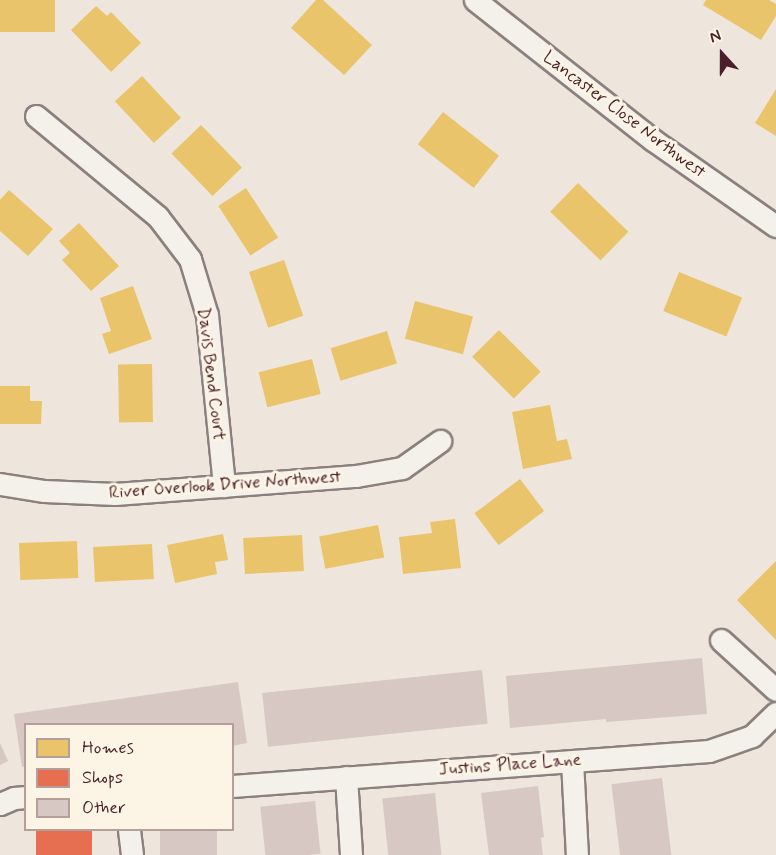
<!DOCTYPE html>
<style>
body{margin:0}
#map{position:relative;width:776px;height:855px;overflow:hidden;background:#eee5dd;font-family:Mynerve,sans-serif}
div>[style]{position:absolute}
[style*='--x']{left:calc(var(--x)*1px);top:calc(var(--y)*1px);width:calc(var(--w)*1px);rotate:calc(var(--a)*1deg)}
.homes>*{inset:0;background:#e9c46a;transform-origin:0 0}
.shops>*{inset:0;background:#e76f51;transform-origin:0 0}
.building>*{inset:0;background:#d7c8c3;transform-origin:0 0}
.roads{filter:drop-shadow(2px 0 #8c807e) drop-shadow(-2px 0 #8c807e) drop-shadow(0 2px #8c807e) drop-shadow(0 -2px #8c807e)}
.minor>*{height:21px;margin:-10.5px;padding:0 10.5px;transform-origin:10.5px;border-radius:10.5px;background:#f4f0ea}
span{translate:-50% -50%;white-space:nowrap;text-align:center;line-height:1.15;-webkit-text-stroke:6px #fcf5e5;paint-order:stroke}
.street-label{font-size:18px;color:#4a1f2b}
.legend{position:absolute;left:24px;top:723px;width:210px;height:108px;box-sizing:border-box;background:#fcf5e5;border:2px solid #b59f9b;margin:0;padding:8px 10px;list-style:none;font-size:18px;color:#4a1f2b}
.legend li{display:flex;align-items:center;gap:12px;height:30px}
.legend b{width:30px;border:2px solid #b59f9b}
.north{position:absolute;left:692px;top:24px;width:60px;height:60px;-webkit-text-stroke:4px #fcf5e5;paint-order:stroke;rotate:339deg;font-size:16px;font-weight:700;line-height:24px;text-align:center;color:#4a1f2b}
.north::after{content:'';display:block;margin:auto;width:21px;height:27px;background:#4a1f2b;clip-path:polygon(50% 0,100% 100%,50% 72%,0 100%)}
</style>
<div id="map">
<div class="homes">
<div style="left:0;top:0;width:55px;height:32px"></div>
<div style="clip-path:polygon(316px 0,323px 0,372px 45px,344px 75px,291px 28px)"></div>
<div style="clip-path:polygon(706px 0,769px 0,776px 4px,776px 16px,761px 40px,703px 5px)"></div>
<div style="clip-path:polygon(96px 6px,107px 16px,111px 12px,141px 43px,111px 72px,71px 30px)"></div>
<div style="left:142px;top:76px;width:57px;height:37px;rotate:47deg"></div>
<div style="clip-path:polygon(776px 89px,776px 136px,755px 123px)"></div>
<div style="left:443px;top:112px;width:71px;height:41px;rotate:38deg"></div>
<div style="left:201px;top:125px;width:59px;height:41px;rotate:46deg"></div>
<div style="left:578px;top:183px;width:70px;height:40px;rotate:44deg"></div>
<div style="left:246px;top:188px;width:59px;height:33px;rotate:57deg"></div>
<div style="clip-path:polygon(9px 190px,53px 229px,28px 256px,0 231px,0 200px)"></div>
<div style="clip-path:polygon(79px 223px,119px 266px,91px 291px,62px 260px,70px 253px,59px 241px)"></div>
<div style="left:284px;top:260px;width:59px;height:37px;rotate:71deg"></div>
<div style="left:679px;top:272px;width:68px;height:42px;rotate:22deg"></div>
<div style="clip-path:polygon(133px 286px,152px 339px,109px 354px,102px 334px,111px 331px,100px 298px)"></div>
<div style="left:415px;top:301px;width:60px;height:39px;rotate:15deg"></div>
<div style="left:499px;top:330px;width:59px;height:38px;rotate:45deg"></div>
<div style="left:387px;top:331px;width:34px;height:59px;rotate:73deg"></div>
<div style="left:312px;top:359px;width:36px;height:55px;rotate:76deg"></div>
<div style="left:152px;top:364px;width:58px;height:34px;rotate:89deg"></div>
<div style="clip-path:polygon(0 386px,30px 386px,30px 401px,42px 401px,41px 424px,0 424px)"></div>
<div style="clip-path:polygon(550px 405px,557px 441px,567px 439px,572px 459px,523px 469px,512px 412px)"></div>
<div style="left:520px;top:479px;width:40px;height:57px;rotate:53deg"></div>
<div style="clip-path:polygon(455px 519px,461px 568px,403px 574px,399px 537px,432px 533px,430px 522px)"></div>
<div style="left:378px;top:525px;width:33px;height:60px;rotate:79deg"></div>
<div style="clip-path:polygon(223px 534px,228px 560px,215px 562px,217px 574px,175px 583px,167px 545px)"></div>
<div style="left:302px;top:535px;width:36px;height:59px;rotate:87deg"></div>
<div style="left:77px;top:541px;width:37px;height:58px;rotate:88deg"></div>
<div style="left:152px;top:544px;width:35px;height:59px;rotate:87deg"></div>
<div style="clip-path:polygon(776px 561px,776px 640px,737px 600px)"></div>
</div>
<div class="shops">
<div style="left:36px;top:830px;width:56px;height:25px"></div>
</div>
<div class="building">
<div style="clip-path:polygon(702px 658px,707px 714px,606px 722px,606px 719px,510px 728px,506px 676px)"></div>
<div style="left:482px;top:670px;width:54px;height:221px;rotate:84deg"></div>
<div style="clip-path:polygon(238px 682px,247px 743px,232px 746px,232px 724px,26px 724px,26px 766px,22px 767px,14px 714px)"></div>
<div style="clip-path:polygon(0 743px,8px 761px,0 765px)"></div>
<div style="left:662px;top:778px;width:78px;height:51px;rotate:83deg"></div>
<div style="clip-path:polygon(538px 786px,544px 837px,541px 838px,543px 855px,489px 855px,481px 793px)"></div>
<div style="left:435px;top:793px;width:62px;height:53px;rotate:84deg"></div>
<div style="left:315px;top:801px;width:53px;height:55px;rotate:84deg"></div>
<div style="left:160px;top:830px;width:57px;height:25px"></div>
</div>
<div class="roads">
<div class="minor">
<div style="--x:475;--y:0;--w:226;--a:38.2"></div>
<div style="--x:653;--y:140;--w:150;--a:35"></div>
<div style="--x:36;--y:116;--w:158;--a:39.6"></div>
<div style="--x:158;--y:217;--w:53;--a:52.7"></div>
<div style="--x:190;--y:259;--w:59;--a:73.1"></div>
<div style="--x:207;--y:315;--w:172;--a:84.3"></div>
<div style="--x:0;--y:484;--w:45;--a:9"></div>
<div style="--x:44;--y:491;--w:71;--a:2.4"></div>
<div style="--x:115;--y:494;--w:242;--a:-4.3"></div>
<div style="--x:356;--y:476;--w:47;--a:-9.9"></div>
<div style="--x:402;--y:468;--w:47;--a:-35.4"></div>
<div style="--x:721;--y:640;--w:74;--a:42.3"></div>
<div style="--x:572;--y:761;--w:94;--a:87"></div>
<div style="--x:346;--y:777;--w:78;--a:86.3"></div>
<div style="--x:232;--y:786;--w:478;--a:-4.2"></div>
<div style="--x:709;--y:751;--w:46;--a:-19.2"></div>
<div style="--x:752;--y:736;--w:33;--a:-44"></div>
<div style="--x:0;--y:804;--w:15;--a:-23"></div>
<div style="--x:14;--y:798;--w:12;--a:-5"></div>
<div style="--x:129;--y:830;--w:25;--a:83"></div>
</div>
</div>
<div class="street-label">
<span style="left:624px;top:115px;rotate:37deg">Lancaster Close Northwest</span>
<span style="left:211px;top:374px;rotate:83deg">Davis Bend Court</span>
<span style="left:225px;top:485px;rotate:-4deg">River Overlook Drive Northwest</span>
<span style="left:510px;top:765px;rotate:-4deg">Justins Place Lane</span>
</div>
<ul class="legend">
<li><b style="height:16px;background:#e9c46a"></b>Homes</li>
<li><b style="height:16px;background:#e76f51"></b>Shops</li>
<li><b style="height:16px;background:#d7c8c3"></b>Other</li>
</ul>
<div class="north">N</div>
</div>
